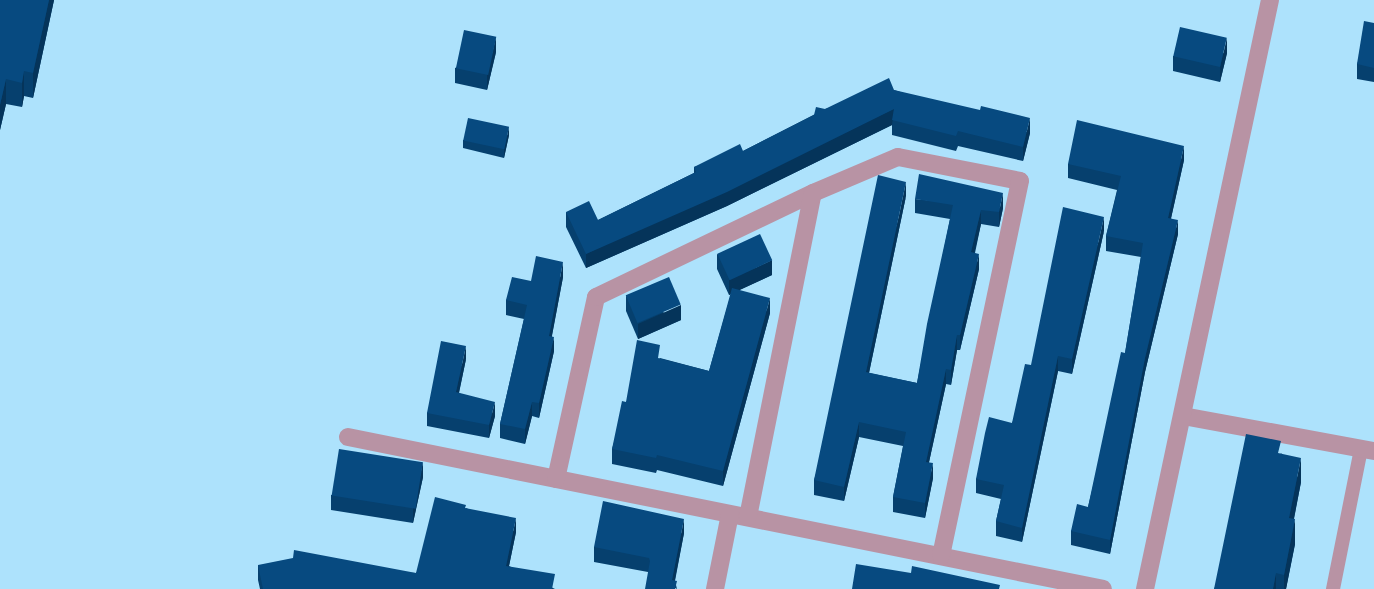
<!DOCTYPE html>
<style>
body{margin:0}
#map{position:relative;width:1374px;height:589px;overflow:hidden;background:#ade2fc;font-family:"Alegreya Sans",sans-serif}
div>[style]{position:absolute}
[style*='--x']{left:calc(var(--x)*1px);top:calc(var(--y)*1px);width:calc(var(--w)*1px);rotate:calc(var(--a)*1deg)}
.lane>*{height:14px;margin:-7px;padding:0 7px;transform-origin:7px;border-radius:7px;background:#b893a4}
.street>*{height:18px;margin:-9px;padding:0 9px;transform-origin:9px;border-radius:9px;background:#b893a4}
.wall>*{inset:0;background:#06406e}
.shaded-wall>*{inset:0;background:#05345a}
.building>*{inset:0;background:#074a80;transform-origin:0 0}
span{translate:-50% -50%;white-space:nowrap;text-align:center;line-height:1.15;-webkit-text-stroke:7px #ade2fc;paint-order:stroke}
</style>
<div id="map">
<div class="lane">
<div style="--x:1333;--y:589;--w:143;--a:-78.7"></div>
</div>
<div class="street">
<div style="--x:1183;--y:416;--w:194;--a:10.4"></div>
<div style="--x:348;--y:437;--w:770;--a:11.38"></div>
<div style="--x:556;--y:479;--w:186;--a:-77.6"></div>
<div style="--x:596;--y:297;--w:241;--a:-25.6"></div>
<div style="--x:813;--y:193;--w:92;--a:-23"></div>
<div style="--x:898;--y:157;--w:124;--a:11.1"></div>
<div style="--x:1020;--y:181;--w:383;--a:101.9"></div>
<div style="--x:748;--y:517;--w:330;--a:-78.7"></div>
<div style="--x:715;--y:589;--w:76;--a:-78.7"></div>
<div style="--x:1145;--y:589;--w:602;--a:-78.02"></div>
</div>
<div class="wall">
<div style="clip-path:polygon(0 0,54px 0,33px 98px,24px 96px,22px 107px,6px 104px,0 130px)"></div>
<div style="clip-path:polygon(1374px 23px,1374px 82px,1357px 79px,1357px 64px)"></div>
<div style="clip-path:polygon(496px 52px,487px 90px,455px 83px,455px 68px)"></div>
<div style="clip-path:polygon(1227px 53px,1220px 82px,1173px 71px,1173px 56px)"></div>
<div style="clip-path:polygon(894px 90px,1030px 133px,1023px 161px,958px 146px,956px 151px,892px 135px,892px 125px,727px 206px,586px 268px,566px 227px,566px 212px,598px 220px,694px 173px,694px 167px,743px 151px,825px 109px)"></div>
<div style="clip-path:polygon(509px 135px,504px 158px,463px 148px,463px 140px)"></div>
<div style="clip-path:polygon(1184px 160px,1171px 218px,1178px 234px,1145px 372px,1110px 554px,1071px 545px,1071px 531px,1088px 507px,1125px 353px,1141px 257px,1106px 251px,1106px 236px,1117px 190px,1068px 178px,1068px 164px)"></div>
<div style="clip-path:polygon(906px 196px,869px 373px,917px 383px,950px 219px,915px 213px,915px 199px,1003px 208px,999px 227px,981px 224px,975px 253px,979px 269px,960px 350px,957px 350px,951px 385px,946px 384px,929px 462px,933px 478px,925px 518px,893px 512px,893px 497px,903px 446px,859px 437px,844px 501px,814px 495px,814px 480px)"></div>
<div style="clip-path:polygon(1104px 231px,1072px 374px,1058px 371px,1022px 542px,996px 536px,996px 521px,1001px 499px,976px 493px,976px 479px,1012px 423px)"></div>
<div style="clip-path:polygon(717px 254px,772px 275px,739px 290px,770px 313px,723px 486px,657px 470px,656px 473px,612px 464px,612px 449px,626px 402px,660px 358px,709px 371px,731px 294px,729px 295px,717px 269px)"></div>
<div style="clip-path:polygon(563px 277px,552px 336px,554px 351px,539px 418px,532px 416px,525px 444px,500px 438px,500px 424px,524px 319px,506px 315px,506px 300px,531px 281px)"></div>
<div style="clip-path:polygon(626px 296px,681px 320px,638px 339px,626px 311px)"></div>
<div style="clip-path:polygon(466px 359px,459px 393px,495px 416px,489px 438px,427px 426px,427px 413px)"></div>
<div style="clip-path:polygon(1281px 453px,1301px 482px,1294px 519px,1295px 544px,1286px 589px,1214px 589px)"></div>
<div style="clip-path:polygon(423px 477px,413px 523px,331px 510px,331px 495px)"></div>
<div style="clip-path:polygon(466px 508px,516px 532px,509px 566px,555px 589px,260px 589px,258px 580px,258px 565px,416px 573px)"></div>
<div style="clip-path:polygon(684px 533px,675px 581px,677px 589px,648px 572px,594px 562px,594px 547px)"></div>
</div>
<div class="shaded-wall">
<div style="clip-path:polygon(49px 0,54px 0,33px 98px,33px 73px)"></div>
<div style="clip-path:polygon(496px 37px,496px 52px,487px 90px,487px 75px)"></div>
<div style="clip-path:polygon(1227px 38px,1227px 53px,1220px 82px,1220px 67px)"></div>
<div style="clip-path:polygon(24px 71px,24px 96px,22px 107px,22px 83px)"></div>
<div style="clip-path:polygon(6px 79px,6px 104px,0 130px,0 105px)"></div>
<div style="clip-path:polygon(894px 109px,892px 125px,727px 206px,586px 268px,586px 254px)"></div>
<div style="clip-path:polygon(1030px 118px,1030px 133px,1023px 161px,1023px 147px)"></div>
<div style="clip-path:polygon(509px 127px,509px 135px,504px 158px,504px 150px)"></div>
<div style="clip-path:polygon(1184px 146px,1184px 160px,1168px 232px,1168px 218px)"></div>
<div style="clip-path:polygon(906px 182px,906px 196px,866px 387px,866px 372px)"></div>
<div style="clip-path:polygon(1003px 193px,1003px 208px,999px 227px,999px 212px)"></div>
<div style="clip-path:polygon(981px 210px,981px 224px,971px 267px,971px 252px)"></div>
<div style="clip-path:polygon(1104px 217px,1104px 231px,1072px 374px,1072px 359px)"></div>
<div style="clip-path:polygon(1178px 220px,1178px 234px,1145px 372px,1110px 554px,1110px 540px,1145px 358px)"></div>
<div style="clip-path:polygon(979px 254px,979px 269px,960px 350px,960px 335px)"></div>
<div style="clip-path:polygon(772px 260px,772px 275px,729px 295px,729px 280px)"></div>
<div style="clip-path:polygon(563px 262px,563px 277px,549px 350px,549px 336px)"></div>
<div style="clip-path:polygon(770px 298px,770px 313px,723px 486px,723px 471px)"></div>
<div style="clip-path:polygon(681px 305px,681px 320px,638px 339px,638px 324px)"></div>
<div style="clip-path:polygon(957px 335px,957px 350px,951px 385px,951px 370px)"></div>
<div style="clip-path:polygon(554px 337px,554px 351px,539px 418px,539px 403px)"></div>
<div style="clip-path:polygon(466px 346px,466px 359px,456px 406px,456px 392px)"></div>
<div style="clip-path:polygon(1058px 356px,1058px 371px,1022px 542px,1022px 528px)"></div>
<div style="clip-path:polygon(946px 369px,946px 384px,926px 476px,926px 462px)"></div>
<div style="clip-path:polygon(495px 402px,495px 416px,489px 438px,489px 425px)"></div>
<div style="clip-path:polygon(532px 402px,532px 416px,525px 444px,525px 429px)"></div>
<div style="clip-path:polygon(859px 422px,859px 437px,844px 501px,844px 487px)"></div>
<div style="clip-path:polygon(1301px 458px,1301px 482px,1289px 543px,1289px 518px)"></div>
<div style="clip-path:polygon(423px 462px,423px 477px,413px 523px,413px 508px)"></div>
<div style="clip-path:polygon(933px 463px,933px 478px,925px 518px,925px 503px)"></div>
<div style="clip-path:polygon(516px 518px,516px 532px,506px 580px,506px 566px)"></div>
<div style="clip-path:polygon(684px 519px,684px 533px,673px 589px,672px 580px)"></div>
<div style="clip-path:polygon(1295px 519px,1295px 544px,1286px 589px,1284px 589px,1284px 575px)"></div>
<div style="clip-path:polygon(1276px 573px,1276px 589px,1273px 589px)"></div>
</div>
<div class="building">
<div style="clip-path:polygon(0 0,49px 0,33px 73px,24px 71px,22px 83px,6px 79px,0 105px)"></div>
<div style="clip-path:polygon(1364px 21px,1374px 23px,1374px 68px,1357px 64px)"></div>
<div style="left:1180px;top:27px;width:48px;height:30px;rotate:13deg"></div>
<div style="left:464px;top:30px;width:33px;height:39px;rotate:12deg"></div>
<div style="clip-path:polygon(889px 78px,894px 90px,980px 110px,981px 106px,1030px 118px,1023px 147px,958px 131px,956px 136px,892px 120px,894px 109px,727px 192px,586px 254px,566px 212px,589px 201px,598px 220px,696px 172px,694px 167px,740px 144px,743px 151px,814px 115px,816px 107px,825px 109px)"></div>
<div style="left:468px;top:118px;width:42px;height:23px;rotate:12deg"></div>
<div style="clip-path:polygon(1077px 120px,1184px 146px,1168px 218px,1178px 220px,1145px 358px,1110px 540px,1071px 531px,1077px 504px,1088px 507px,1121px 352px,1125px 353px,1143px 243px,1106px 236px,1121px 176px,1068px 164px)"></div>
<div style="clip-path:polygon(919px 174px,1003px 193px,999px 212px,981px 210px,971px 252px,979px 254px,960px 335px,957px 335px,951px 370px,946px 369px,926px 462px,933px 463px,925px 503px,893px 497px,906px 432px,859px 422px,844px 487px,814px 480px,878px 175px,906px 182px,866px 372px,917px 383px,927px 324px,953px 205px,915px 199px)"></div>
<div style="clip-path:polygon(1063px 207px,1104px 217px,1072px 359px,1058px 356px,1022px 528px,996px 521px,1004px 485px,976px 479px,985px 433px,989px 417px,1012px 423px,1025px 364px,1031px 365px)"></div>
<div style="left:760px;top:234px;width:29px;height:47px;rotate:65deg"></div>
<div style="clip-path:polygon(536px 256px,563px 262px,549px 336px,554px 337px,539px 403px,532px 402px,525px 429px,500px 424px,527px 305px,506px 300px,512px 277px,531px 281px)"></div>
<div style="left:669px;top:277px;width:30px;height:47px;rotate:67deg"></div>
<div style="clip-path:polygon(732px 288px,770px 298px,723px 471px,657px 455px,656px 458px,612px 449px,622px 401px,626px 402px,637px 340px,660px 345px,658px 358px,709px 371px)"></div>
<div style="clip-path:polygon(441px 341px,466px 346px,456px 392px,495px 402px,489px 425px,427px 413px)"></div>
<div style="clip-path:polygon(1246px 434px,1281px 441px,1278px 453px,1301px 458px,1289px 518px,1295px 519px,1284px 575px,1276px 573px,1273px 589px,1214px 589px)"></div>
<div style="left:339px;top:449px;width:85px;height:47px;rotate:9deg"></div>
<div style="clip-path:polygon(435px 497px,466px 505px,465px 508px,516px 518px,506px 566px,555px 574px,552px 589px,263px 589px,258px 565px,293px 558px,294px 550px,416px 573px)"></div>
<div style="clip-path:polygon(603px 501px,684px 519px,672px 580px,677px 581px,675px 589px,645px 589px,650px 561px,649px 558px,594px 547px)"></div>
<div style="clip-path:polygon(856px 564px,911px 573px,912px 566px,1000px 585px,999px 589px,852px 589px)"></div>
</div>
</div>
